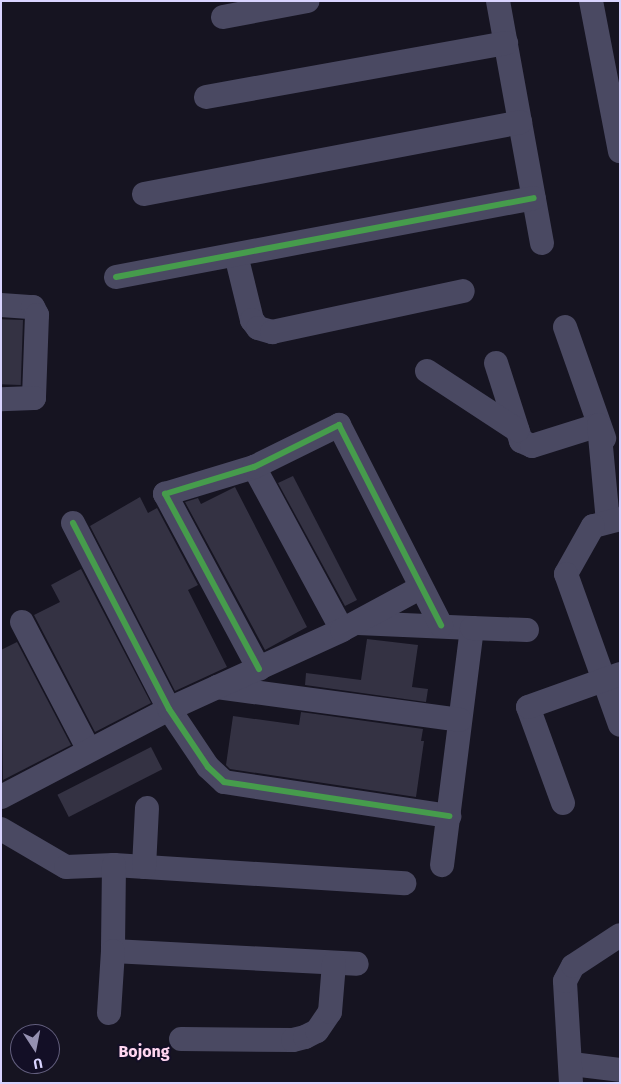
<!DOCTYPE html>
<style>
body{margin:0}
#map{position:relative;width:621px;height:1084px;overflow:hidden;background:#161421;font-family:"Fira Sans",sans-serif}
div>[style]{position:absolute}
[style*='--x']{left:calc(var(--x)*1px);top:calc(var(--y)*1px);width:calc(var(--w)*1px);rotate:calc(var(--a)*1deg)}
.building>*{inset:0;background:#343243;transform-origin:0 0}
.street>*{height:24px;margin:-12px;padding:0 12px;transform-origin:12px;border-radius:12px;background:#4a4962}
.cycleway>*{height:6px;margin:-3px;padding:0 3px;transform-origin:3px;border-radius:3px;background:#469c4c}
span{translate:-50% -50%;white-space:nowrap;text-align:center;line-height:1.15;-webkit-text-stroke:4px #130f26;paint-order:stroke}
.quarter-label{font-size:16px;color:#ffd6f0;font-weight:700}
.frame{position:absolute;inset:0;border:2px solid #d9d4ff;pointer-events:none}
.north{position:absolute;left:10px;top:1024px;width:50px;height:50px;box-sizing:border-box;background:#130f26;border:1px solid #625e7d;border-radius:50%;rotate:169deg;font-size:14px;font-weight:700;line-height:20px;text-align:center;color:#d9d4ff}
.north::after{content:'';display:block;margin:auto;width:18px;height:22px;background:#9591b1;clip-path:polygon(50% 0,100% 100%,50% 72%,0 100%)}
</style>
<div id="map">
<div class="building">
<div style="left:23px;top:320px;width:65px;height:22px;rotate:92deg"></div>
<div style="clip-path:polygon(293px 476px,357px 600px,345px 606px,278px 483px)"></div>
<div style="clip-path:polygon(235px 487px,307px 627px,265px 650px,185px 502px,198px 498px,201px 504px)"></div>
<div style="clip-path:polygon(140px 497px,148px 513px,157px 508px,198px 585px,188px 590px,227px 667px,175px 691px,90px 526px)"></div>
<div style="clip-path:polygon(81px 569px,151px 703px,95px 732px,34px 615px,60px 602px,51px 585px)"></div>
<div style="clip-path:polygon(367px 639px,418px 645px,412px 687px,428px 689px,426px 702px,305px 685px,306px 673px,361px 680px)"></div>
<div style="clip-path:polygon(17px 642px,71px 745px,3px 780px,1px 650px)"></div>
<div style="clip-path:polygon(301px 712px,423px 729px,421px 741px,424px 741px,416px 797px,230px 769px,226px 765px,233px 716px,299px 725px)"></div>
<div style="left:151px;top:747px;width:25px;height:105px;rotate:63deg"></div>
</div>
<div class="street">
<div style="--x:498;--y:1;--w:246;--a:79.7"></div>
<div style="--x:591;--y:1;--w:153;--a:79.1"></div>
<div style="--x:223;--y:17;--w:86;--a:-10.7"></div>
<div style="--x:206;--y:97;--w:305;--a:-10.2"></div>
<div style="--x:144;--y:194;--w:383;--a:-10.8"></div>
<div style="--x:236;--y:255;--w:67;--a:76.2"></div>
<div style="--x:252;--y:320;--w:10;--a:53"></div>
<div style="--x:258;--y:328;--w:15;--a:16"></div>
<div style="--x:272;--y:332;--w:195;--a:-12.1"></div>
<div style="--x:116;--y:277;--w:425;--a:-10.7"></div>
<div style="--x:1;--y:305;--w:32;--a:4"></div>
<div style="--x:33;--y:307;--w:9;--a:63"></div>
<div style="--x:37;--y:315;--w:83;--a:92.1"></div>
<div style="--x:34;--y:398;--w:33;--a:178"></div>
<div style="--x:565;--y:327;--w:118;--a:70.6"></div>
<div style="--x:496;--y:363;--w:82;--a:72.2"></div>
<div style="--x:521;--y:441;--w:12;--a:24"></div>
<div style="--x:532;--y:446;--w:70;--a:-17.4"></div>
<div style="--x:599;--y:425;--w:97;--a:84.7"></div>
<div style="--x:427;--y:371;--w:108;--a:33.2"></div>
<div style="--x:254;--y:467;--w:185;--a:61.6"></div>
<div style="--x:620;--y:519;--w:28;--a:165"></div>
<div style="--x:593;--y:526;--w:55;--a:119.4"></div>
<div style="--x:566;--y:574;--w:160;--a:70.3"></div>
<div style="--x:73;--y:523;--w:209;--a:62.7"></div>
<div style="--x:169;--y:709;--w:70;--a:56.1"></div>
<div style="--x:208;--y:767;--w:22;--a:43"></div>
<div style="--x:224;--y:782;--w:228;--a:8.6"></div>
<div style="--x:22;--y:622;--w:144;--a:62.4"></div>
<div style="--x:358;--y:623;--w:114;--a:2.5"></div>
<div style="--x:472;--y:628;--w:239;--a:97.2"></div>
<div style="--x:472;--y:628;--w:55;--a:2.1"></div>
<div style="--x:259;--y:669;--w:199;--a:-118.2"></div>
<div style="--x:165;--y:494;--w:93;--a:-16.9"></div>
<div style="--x:254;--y:467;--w:95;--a:-26.3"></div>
<div style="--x:339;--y:425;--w:225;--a:63"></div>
<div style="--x:217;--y:687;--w:245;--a:7.7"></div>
<div style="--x:1;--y:797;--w:190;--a:-27.6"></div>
<div style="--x:169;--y:709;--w:190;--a:-24.5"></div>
<div style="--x:342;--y:630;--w:89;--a:-28.3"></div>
<div style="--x:563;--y:803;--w:102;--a:-110"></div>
<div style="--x:528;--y:707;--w:98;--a:-19.7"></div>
<div style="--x:1;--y:829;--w:75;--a:30.3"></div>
<div style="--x:66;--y:867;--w:48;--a:-2.4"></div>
<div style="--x:114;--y:865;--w:291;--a:3.6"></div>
<div style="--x:114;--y:865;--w:86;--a:90.7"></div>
<div style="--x:113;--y:951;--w:244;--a:3"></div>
<div style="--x:144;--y:867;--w:59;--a:-87.1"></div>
<div style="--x:109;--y:1013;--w:62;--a:-86.3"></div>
<div style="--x:181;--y:1039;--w:112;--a:0.5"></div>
<div style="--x:293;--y:1040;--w:12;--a:-14"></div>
<div style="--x:305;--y:1037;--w:13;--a:-27"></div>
<div style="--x:317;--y:1031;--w:23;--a:-56"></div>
<div style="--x:330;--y:1012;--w:49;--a:-85.3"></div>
<div style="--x:572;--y:1064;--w:48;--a:7.1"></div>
<div style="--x:571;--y:1083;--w:102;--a:-93.4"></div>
<div style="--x:565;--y:981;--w:17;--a:-62"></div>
<div style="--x:573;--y:966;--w:56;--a:-33.4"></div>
</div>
<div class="cycleway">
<div style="--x:116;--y:277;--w:425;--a:-10.7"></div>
<div style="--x:73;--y:523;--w:209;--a:62.7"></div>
<div style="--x:169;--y:709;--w:70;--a:56.1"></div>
<div style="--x:208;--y:767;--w:22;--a:43"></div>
<div style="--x:224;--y:782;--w:228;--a:8.6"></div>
<div style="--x:259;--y:669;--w:199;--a:-118.2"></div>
<div style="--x:165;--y:494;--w:93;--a:-16.9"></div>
<div style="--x:254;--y:467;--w:95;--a:-26.3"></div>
<div style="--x:339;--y:425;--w:225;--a:63"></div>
</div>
<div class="quarter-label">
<span style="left:144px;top:1052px">Bojong</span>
</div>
<div class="frame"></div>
<div class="north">U</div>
</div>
